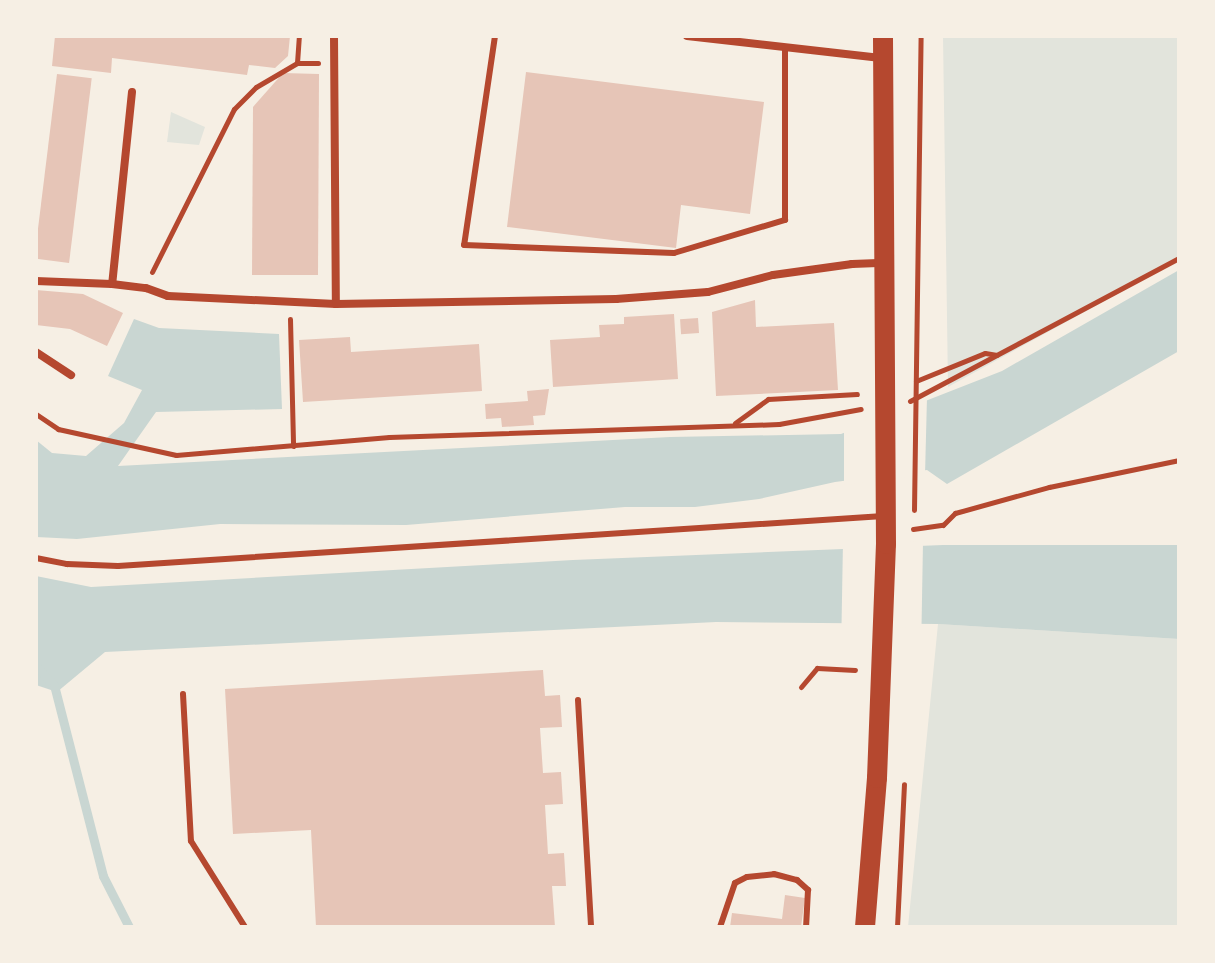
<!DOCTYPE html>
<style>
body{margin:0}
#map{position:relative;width:1215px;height:963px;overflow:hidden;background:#f6efe4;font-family:Figtree,sans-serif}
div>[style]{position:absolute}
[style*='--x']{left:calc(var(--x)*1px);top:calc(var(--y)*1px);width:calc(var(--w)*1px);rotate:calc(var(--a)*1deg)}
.green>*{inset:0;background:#e2e4dc}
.water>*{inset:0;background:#c9d6d2}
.pier>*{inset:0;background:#f6efe4;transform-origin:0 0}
.stream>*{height:9px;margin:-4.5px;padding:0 4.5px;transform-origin:4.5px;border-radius:4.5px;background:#c9d6d2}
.building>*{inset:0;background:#e6c5b7;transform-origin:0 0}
.path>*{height:5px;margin:-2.5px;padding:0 2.5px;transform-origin:2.5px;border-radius:2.5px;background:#b5482f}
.service>*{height:6px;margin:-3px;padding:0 3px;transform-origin:3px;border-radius:3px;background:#b5482f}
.minor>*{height:8px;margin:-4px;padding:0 4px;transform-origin:4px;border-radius:4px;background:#b5482f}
.primary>*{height:20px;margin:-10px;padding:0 10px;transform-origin:10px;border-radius:10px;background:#b5482f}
span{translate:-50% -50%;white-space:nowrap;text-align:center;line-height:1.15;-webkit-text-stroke:7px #f6efe4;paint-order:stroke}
.frame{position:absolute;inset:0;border:38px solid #f6efe4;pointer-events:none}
</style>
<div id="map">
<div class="green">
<div style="clip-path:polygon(943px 36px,1179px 36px,1179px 260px,948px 387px)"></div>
<div style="clip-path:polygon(171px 112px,205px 127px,199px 145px,167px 142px)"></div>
<div style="clip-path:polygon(938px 624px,1179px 639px,1179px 927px,908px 927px)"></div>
</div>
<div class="water">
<div style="clip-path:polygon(1179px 270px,1179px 351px,947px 484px,927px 470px,835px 482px,759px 499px,695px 507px,625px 507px,406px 525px,220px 524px,77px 539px,36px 537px,36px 440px,52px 453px,86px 456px,124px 423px,142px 390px,108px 376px,134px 319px,159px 328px,279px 334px,282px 409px,156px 412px,118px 466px,670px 437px,841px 434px,1002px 371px)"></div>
<div style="clip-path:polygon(943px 545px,1179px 545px,1179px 639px,938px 624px,716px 622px,105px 652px,57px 692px,36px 685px,36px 576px,91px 587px,573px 560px)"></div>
</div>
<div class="pier">
<div style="clip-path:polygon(927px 397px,925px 475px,844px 485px,844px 428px)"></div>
<div style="left:923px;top:542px;width:86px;height:80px;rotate:91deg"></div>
</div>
<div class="stream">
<div style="--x:36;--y:666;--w:26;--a:47"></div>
<div style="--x:54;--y:685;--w:197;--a:75.6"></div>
<div style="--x:103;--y:876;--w:57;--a:63"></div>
</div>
<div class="building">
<div style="clip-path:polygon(55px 36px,290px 36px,288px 56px,275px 68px,249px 65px,247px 75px,112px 58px,111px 73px,52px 66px)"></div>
<div style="clip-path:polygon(526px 72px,764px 102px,750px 214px,681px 205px,676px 248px,507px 227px)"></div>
<div style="clip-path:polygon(283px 73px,319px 74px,318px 275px,252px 275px,253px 107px)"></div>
<div style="left:57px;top:74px;width:35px;height:186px;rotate:7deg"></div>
<div style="clip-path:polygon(36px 290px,83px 294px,123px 313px,107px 346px,70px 329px,36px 325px)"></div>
<div style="clip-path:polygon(755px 300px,756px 327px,834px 323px,838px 390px,716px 396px,712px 312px)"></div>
<div style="clip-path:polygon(674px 314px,678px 379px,553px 387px,550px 340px,600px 337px,599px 325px,624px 324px,624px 317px)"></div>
<div style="left:698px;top:318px;width:15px;height:18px;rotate:86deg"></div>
<div style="clip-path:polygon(350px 337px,351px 352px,479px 344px,482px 391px,303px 402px,299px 340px)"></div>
<div style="clip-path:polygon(549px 389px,545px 415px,533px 416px,534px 425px,502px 427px,501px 418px,486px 419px,485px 404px,528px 401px,527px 391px)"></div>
<div style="clip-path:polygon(543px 670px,545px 696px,560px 695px,562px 727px,540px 728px,543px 773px,561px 772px,563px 804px,545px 805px,548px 854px,564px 853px,566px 886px,552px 886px,555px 927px,316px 927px,311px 830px,233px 834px,225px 689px)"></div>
<div style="clip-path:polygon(785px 895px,805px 898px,801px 927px,730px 927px,732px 913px,782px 919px)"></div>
</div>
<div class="path">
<div style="--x:297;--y:63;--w:27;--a:-86"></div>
<div style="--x:152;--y:272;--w:182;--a:-63.3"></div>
<div style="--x:234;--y:109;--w:31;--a:-45"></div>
<div style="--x:256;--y:87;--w:48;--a:-30.3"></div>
<div style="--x:297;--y:63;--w:21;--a:0"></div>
<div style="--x:290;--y:319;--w:127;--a:88.6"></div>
<div style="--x:916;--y:381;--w:74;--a:-22.1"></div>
<div style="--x:985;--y:353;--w:12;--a:9"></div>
<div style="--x:910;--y:401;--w:305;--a:-28"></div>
<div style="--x:36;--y:414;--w:27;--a:34"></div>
<div style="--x:58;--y:429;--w:121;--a:12.4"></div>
<div style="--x:176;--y:455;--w:214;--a:-4.8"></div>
<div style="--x:389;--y:437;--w:390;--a:-1.9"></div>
<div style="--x:779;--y:424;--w:83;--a:-10.4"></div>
<div style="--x:735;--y:423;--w:41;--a:-36"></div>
<div style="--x:768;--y:399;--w:89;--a:-3.2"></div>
<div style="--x:914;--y:510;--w:474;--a:-89.2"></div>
<div style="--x:913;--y:529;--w:30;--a:-8"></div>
<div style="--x:943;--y:525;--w:17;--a:-45"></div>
<div style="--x:955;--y:513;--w:98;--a:-15.5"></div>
<div style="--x:1049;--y:487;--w:133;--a:-11.7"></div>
<div style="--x:801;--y:687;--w:25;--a:-50"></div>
<div style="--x:817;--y:668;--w:38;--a:3"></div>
<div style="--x:897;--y:927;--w:143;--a:-87.2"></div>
</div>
<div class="service">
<div style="--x:495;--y:36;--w:211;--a:98.4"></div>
<div style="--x:464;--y:245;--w:210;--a:2.2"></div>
<div style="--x:674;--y:253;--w:116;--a:-16.6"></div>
<div style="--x:785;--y:220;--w:172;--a:-90"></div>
<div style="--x:36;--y:558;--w:32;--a:11"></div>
<div style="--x:67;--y:564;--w:51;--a:2.2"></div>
<div style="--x:118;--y:566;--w:767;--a:-3.74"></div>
<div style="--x:183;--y:694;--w:147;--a:86.9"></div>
<div style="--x:191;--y:841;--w:102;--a:57.9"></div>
<div style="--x:578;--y:700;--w:227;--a:86.7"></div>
<div style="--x:720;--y:927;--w:46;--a:-71.2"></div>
<div style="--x:735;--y:883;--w:13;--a:-27"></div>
<div style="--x:747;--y:877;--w:27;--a:-6"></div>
<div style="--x:774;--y:874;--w:24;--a:15"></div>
<div style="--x:797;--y:880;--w:15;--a:42"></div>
<div style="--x:808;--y:890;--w:37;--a:93"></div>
</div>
<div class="minor">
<div style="--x:334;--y:36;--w:268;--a:89.6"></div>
<div style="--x:687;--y:36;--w:195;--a:6.5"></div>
<div style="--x:132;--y:92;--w:193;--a:95.9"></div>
<div style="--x:112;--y:284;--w:34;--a:7"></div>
<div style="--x:146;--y:288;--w:23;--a:20"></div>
<div style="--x:168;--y:296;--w:168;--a:2.7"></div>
<div style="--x:336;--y:304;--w:280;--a:-1"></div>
<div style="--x:616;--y:299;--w:92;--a:-4.4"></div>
<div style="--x:708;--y:292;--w:67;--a:-14.7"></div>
<div style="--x:773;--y:275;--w:80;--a:-7.9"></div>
<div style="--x:852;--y:264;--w:33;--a:-2"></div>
<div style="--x:36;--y:281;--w:76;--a:2.3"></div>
<div style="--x:36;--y:352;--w:42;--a:33.3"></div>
</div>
<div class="primary">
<div style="--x:865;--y:927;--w:149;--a:-85.4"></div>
<div style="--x:877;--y:778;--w:234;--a:-87.8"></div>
<div style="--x:886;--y:544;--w:508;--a:-90.34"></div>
</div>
<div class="frame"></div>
</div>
